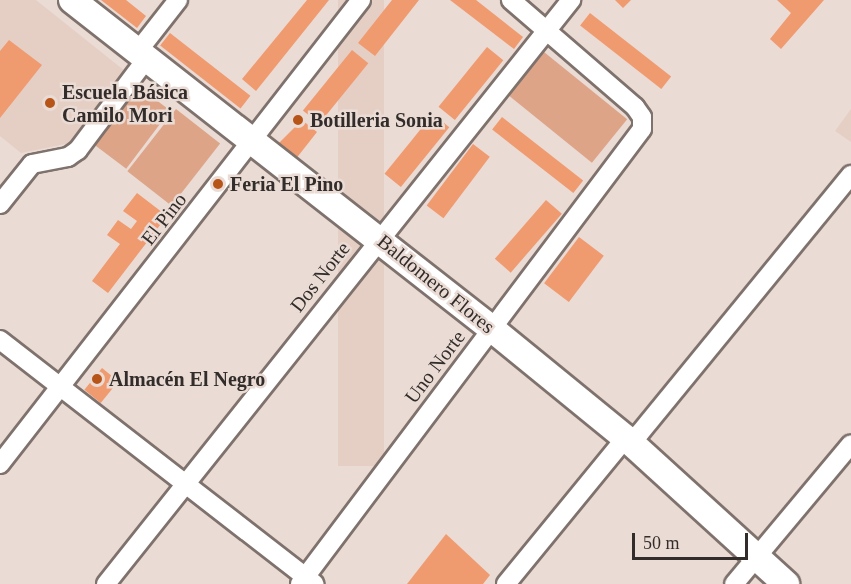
<!DOCTYPE html>
<meta charset="utf-8">
<style>
body{margin:0}
#map{position:relative;width:851px;height:584px;overflow:hidden;background:#eadbd5;font-family:"Times New Roman",serif}
div>[style]{position:absolute}
[style*='--x']{left:calc(var(--x)*1px);top:calc(var(--y)*1px);width:calc(var(--w)*1px);rotate:calc(var(--a)*1deg)}
.built>*{inset:0;background:#e5cfc5;transform-origin:0 0}
.green>*{inset:0;background:#dea488;transform-origin:0 0}
.building>*{inset:0;background:#f09a6f;transform-origin:0 0}
.roads{filter:drop-shadow(2px 0 #7f726c) drop-shadow(-2px 0 #7f726c) drop-shadow(0 2px #7f726c) drop-shadow(0 -2px #7f726c)}
.street>*{height:18px;margin:-9px;padding:0 9px;transform-origin:9px;border-radius:9px;background:#fff}
.secondary>*{height:26px;margin:-13px;padding:0 13px;transform-origin:13px;border-radius:13px;background:#fff}
.dots>*{width:16px;height:16px;translate:-50% -50%;box-sizing:border-box;border:3px solid #eadbd5;border-radius:50%}
span{translate:-50% -50%;white-space:nowrap;text-align:center;line-height:1.15;-webkit-text-stroke:5px #eadbd5;paint-order:stroke}
.poi-label{font-size:20px;color:#322d2a;font-weight:700}
.left{translate:0 -50%;text-align:left}
.street-label{font-size:20px;color:#322d2a}
.scale{position:absolute;left:632px;top:533px;width:116px;height:27px;box-sizing:border-box;border:3px solid #322d2a;border-top:0;padding-left:8px;font-size:18px;line-height:21px;white-space:nowrap;color:#322d2a;-webkit-text-stroke:4px #eadbd5;paint-order:stroke}
</style>
<div id="map">
<div class="built">
<div style="clip-path:polygon(0 0,36px 0,125px 71px,70px 143px,21px 153px,0 136px)"></div>
<div style="left:338px;top:0;width:46px;height:466px"></div>
<div style="clip-path:polygon(851px 109px,851px 142px,835px 131px)"></div>
</div>
<div class="green">
<div style="left:544px;top:52px;width:107px;height:56px;rotate:39deg"></div>
<div style="left:135px;top:84px;width:44px;height:73px;rotate:37deg"></div>
<div style="left:176px;top:109px;width:56px;height:79px;rotate:38deg"></div>
</div>
<div class="building">
<div style="clip-path:polygon(101px 0,126px 0,146px 16px,137px 28px)"></div>
<div style="clip-path:polygon(307px 0,329px 0,256px 91px,242px 79px)"></div>
<div style="clip-path:polygon(392px 0,419px 0,375px 56px,358px 43px)"></div>
<div style="clip-path:polygon(450px 0,476px 0,523px 37px,514px 49px)"></div>
<div style="clip-path:polygon(615px 0,631px 0,623px 8px)"></div>
<div style="clip-path:polygon(777px 0,824px 0,781px 49px,770px 39px,791px 13px)"></div>
<div style="left:590px;top:13px;width:103px;height:16px;rotate:38deg"></div>
<div style="left:170px;top:33px;width:102px;height:16px;rotate:38deg"></div>
<div style="clip-path:polygon(9px 40px,42px 65px,0 118px,0 51px)"></div>
<div style="left:487px;top:47px;width:21px;height:77px;rotate:39deg"></div>
<div style="left:352px;top:50px;width:21px;height:78px;rotate:39deg"></div>
<div style="left:433px;top:114px;width:21px;height:77px;rotate:39deg"></div>
<div style="left:502px;top:117px;width:103px;height:16px;rotate:38deg"></div>
<div style="clip-path:polygon(302px 120px,317px 132px,295px 160px,276px 146px)"></div>
<div style="left:473px;top:144px;width:21px;height:77px;rotate:37deg"></div>
<div style="clip-path:polygon(137px 193px,167px 216px,108px 293px,92px 281px,120px 244px,107px 235px,118px 220px,131px 229px,137px 221px,123px 211px)"></div>
<div style="left:546px;top:200px;width:21px;height:78px;rotate:41deg"></div>
<div style="left:579px;top:237px;width:31px;height:58px;rotate:37deg"></div>
<div style="left:102px;top:368px;width:21px;height:28px;rotate:39deg"></div>
<div style="clip-path:polygon(446px 534px,490px 575px,483px 584px,407px 584px)"></div>
</div>
<div class="roads">
<div class="street">
<div style="--x:138;--y:51;--w:65;--a:-51.9"></div>
<div style="--x:0;--y:204;--w:51;--a:-51.3"></div>
<div style="--x:32;--y:164;--w:37;--a:-11"></div>
<div style="--x:68;--y:157;--w:12;--a:-35"></div>
<div style="--x:78;--y:150;--w:115;--a:-53.1"></div>
<div style="--x:0;--y:340;--w:398;--a:37.8"></div>
<div style="--x:0;--y:464;--w:588;--a:-52.12"></div>
<div style="--x:106;--y:584;--w:747;--a:-51.47"></div>
<div style="--x:300;--y:584;--w:569;--a:-53.07"></div>
<div style="--x:642;--y:129;--w:12;--a:-90"></div>
<div style="--x:642;--y:117;--w:12;--a:-125"></div>
<div style="--x:635;--y:107;--w:164;--a:-139.2"></div>
<div style="--x:506;--y:584;--w:178;--a:-50.7"></div>
<div style="--x:619;--y:446;--w:23;--a:-31"></div>
<div style="--x:639;--y:434;--w:335;--a:-50.7"></div>
<div style="--x:734;--y:584;--w:182;--a:-50.1"></div>
</div>
<div class="secondary">
<div style="--x:72;--y:0;--w:534;--a:38.07"></div>
<div style="--x:492;--y:329;--w:176;--a:39.2"></div>
<div style="--x:628;--y:440;--w:214;--a:42.3"></div>
</div>
</div>
<div class="dots">
<div style="left:50px;top:103px;background:#b75518"></div>
<div style="left:298px;top:120px;background:#b75518"></div>
<div style="left:218px;top:184px;background:#b75518"></div>
<div style="left:97px;top:379px;background:#b75518"></div>
</div>
<div class="poi-label">
<span class="left" style="left:62px;top:104px">Escuela Básica<br>Camilo Mori</span>
<span class="left" style="left:310px;top:120px">Botilleria Sonia</span>
<span class="left" style="left:230px;top:184px">Feria El Pino</span>
<span class="left" style="left:109px;top:379px">Almacén El Negro</span>
</div>
<div class="street-label">
<span style="left:164px;top:219px;rotate:-52deg">El Pino</span>
<span style="left:320px;top:277px;rotate:-52deg">Dos Norte</span>
<span style="left:436px;top:284px;rotate:39deg">Baldomero Flores</span>
<span style="left:435px;top:367px;rotate:-53deg">Uno Norte</span>
</div>
<div class="scale">50 m</div>
</div>
